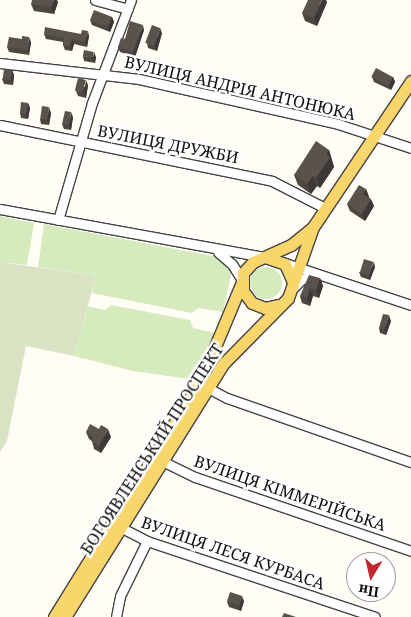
<!DOCTYPE html>
<meta charset="utf-8">
<style>
body{margin:0}
#map{position:relative;width:411px;height:617px;overflow:hidden;background:#fffdf5;font-family:"Noto Serif",serif}
div>[style]{position:absolute}
[style*='--x']{left:calc(var(--x)*1px);top:calc(var(--y)*1px);width:calc(var(--w)*1px);rotate:calc(var(--a)*1deg)}
.green>*{inset:0;background:#d5ebbd}
.round{border-radius:50%}
.cemetery>*{inset:0;background:#d9e3c4}
.roads{filter:drop-shadow(1px 0 #444) drop-shadow(-1px 0 #444) drop-shadow(0 1px #444) drop-shadow(0 -1px #444)}
.minor>*{height:9px;margin:-4.5px;padding:0 4.5px;transform-origin:4.5px;border-radius:4.5px;background:#fff}
.major>*{height:11px;margin:-5.5px;padding:0 5.5px;transform-origin:5.5px;border-radius:5.5px;background:#f9d66b}
.wall>*{inset:0;background:#4d4742}
.shaded-wall>*{inset:0;background:#3f3936}
.building>*{inset:0;background:#5a524d;transform-origin:0 0}
span{translate:-50% -50%;white-space:nowrap;text-align:center;line-height:1.15;-webkit-text-stroke:5px #fff;paint-order:stroke}
.street-label{font-size:16px;color:#111}
.north{position:absolute;left:346px;top:552px;width:50px;height:50px;box-sizing:border-box;background:#fff;border:1px solid #a0a0a0;border-radius:50%;rotate:189deg;font-size:14px;font-weight:700;line-height:20px;text-align:center;color:#111}
.north::after{content:'';display:block;margin:auto;width:18px;height:22px;background:#c4262e;clip-path:polygon(50% 0,100% 100%,50% 72%,0 100%)}
</style>
<div id="map">
<div class="green">
<div style="clip-path:polygon(0 216px,34px 223px,27px 265px,0 262px)"></div>
<div style="clip-path:polygon(44px 224px,218px 257px,227px 264px,231px 275px,223px 312px,198px 308px,192px 313px,92px 293px,96px 276px,38px 267px)"></div>
<div class="round" style="left:250px;top:267px;width:32px;height:32px"></div>
<div style="clip-path:polygon(111px 305px,190px 320px,193px 328px,215px 333px,196px 380px,133px 371px,74px 356px,88px 306px,105px 310px)"></div>
</div>
<div class="cemetery">
<div style="clip-path:polygon(0 262px,96px 276px,74px 356px,26px 346px,7px 441px,0 452px)"></div>
</div>
<div class="roads">
<div class="minor">
<div style="--x:95;--y:0;--w:34;--a:15"></div>
<div style="--x:0;--y:63;--w:140;--a:6.6"></div>
<div style="--x:139;--y:79;--w:204;--a:12.7"></div>
<div style="--x:338;--y:124;--w:77;--a:18.2"></div>
<div style="--x:0;--y:125;--w:278;--a:11.6"></div>
<div style="--x:272;--y:181;--w:59;--a:27"></div>
<div style="--x:0;--y:209;--w:267;--a:10.3"></div>
<div style="--x:58;--y:220;--w:122;--a:-73.8"></div>
<div style="--x:92;--y:103;--w:110;--a:-69.3"></div>
<div style="--x:218;--y:252;--w:18;--a:41"></div>
<div style="--x:232;--y:264;--w:19;--a:58"></div>
<div style="--x:282;--y:262;--w:136;--a:18.4"></div>
<div style="--x:293;--y:288;--w:13;--a:-45"></div>
<div style="--x:302;--y:279;--w:16;--a:-11"></div>
<div style="--x:208;--y:388;--w:21;--a:28"></div>
<div style="--x:227;--y:398;--w:195;--a:19.2"></div>
<div style="--x:162;--y:461;--w:37;--a:26"></div>
<div style="--x:195;--y:477;--w:228;--a:18.9"></div>
<div style="--x:116;--y:525;--w:35;--a:27"></div>
<div style="--x:147;--y:541;--w:240;--a:18.4"></div>
<div style="--x:116;--y:617;--w:21;--a:-79"></div>
<div style="--x:120;--y:596;--w:61;--a:-63.9"></div>
</div>
<div class="major">
<div style="--x:265;--y:257;--w:21;--a:19"></div>
<div style="--x:285;--y:264;--w:20;--a:66"></div>
<div style="--x:278;--y:305;--w:13;--a:167"></div>
<div style="--x:265;--y:308;--w:14;--a:-159"></div>
<div style="--x:252;--y:303;--w:15;--a:-127"></div>
<div style="--x:243;--y:291;--w:18;--a:-90"></div>
<div style="--x:243;--y:273;--w:15;--a:-48"></div>
<div style="--x:253;--y:262;--w:42;--a:-24.1"></div>
<div style="--x:291;--y:245;--w:27;--a:-39"></div>
<div style="--x:54;--y:617;--w:279;--a:-58.2"></div>
<div style="--x:201;--y:380;--w:106;--a:-67.3"></div>
<div style="--x:65;--y:617;--w:300;--a:-58"></div>
<div style="--x:224;--y:363;--w:91;--a:-45.4"></div>
<div style="--x:288;--y:298;--w:75;--a:-70.6"></div>
<div style="--x:313;--y:227;--w:176;--a:-56.1"></div>
</div>
</div>
<div class="wall">
<div style="clip-path:polygon(58px 2px,54px 14px,34px 11px,31px 4px)"></div>
<div style="clip-path:polygon(327px 2px,317px 26px,305px 21px,302px 13px)"></div>
<div style="clip-path:polygon(112px 17px,114px 22px,110px 32px,92px 25px,90px 20px)"></div>
<div style="clip-path:polygon(144px 30px,135px 57px,120px 52px,118px 47px,125px 39px)"></div>
<div style="clip-path:polygon(162px 33px,157px 51px,148px 48px,147px 43px)"></div>
<div style="clip-path:polygon(44px 34px,89px 36px,87px 47px,74px 44px,72px 51px,65px 50px,63px 45px,63px 42px,46px 39px)"></div>
<div style="clip-path:polygon(31px 42px,29px 55px,9px 52px,7px 47px)"></div>
<div style="clip-path:polygon(83px 56px,96px 57px,95px 63px,84px 61px)"></div>
<div style="clip-path:polygon(12px 70px,14px 75px,13px 85px,4px 84px,2px 79px)"></div>
<div style="clip-path:polygon(372px 77px,393px 77px,395px 82px,391px 90px,374px 82px)"></div>
<div style="clip-path:polygon(88px 85px,86px 98px,78px 96px,76px 91px)"></div>
<div style="clip-path:polygon(28px 103px,30px 108px,28px 119px,21px 118px,20px 113px)"></div>
<div style="clip-path:polygon(51px 113px,49px 125px,41px 124px,40px 119px)"></div>
<div style="clip-path:polygon(73px 117px,71px 130px,64px 129px,62px 124px)"></div>
<div style="clip-path:polygon(329px 150px,334px 167px,320px 188px,317px 186px,311px 194px,298px 185px,294px 175px)"></div>
<div style="clip-path:polygon(366px 189px,369px 197px,374px 206px,365px 221px,350px 211px,347px 204px)"></div>
<div style="clip-path:polygon(375px 267px,370px 280px,361px 277px,359px 272px)"></div>
<div style="clip-path:polygon(320px 278px,323px 286px,319px 298px,313px 296px,310px 306px,302px 303px,300px 296px)"></div>
<div style="clip-path:polygon(391px 321px,386px 335px,380px 333px,379px 328px)"></div>
<div style="clip-path:polygon(86px 432px,111px 437px,101px 453px,94px 449px,92px 441px,89px 439px)"></div>
<div style="clip-path:polygon(244px 601px,241px 611px,229px 607px,227px 602px)"></div>
</div>
<div class="shaded-wall">
<div style="clip-path:polygon(54px 0,57px 0,58px 2px,54px 14px,51px 7px)"></div>
<div style="clip-path:polygon(322px 0,326px 0,327px 2px,317px 26px,314px 18px)"></div>
<div style="clip-path:polygon(112px 17px,114px 22px,110px 32px,108px 27px)"></div>
<div style="clip-path:polygon(143px 25px,144px 30px,135px 57px,133px 52px)"></div>
<div style="clip-path:polygon(160px 28px,162px 33px,157px 51px,155px 46px)"></div>
<div style="clip-path:polygon(88px 31px,89px 36px,87px 47px,85px 42px)"></div>
<div style="clip-path:polygon(29px 37px,31px 42px,29px 55px,28px 50px)"></div>
<div style="clip-path:polygon(72px 39px,74px 44px,72px 51px,70px 46px)"></div>
<div style="clip-path:polygon(94px 52px,96px 57px,95px 63px,93px 58px)"></div>
<div style="clip-path:polygon(12px 70px,14px 75px,13px 85px,11px 80px)"></div>
<div style="clip-path:polygon(393px 77px,395px 82px,391px 90px,389px 85px)"></div>
<div style="clip-path:polygon(86px 80px,88px 85px,86px 98px,84px 93px)"></div>
<div style="clip-path:polygon(28px 103px,30px 108px,28px 119px,26px 114px)"></div>
<div style="clip-path:polygon(49px 107px,51px 113px,49px 125px,47px 120px)"></div>
<div style="clip-path:polygon(71px 112px,73px 117px,71px 130px,69px 125px)"></div>
<div style="clip-path:polygon(329px 150px,334px 167px,320px 188px,316px 178px,326px 154px)"></div>
<div style="clip-path:polygon(313px 176px,317px 186px,311px 194px,307px 184px)"></div>
<div style="clip-path:polygon(366px 189px,369px 197px,366px 201px,363px 194px)"></div>
<div style="clip-path:polygon(371px 199px,374px 206px,365px 221px,362px 214px)"></div>
<div style="clip-path:polygon(374px 262px,375px 267px,370px 280px,369px 275px)"></div>
<div style="clip-path:polygon(320px 278px,323px 286px,319px 298px,316px 290px)"></div>
<div style="clip-path:polygon(310px 288px,313px 296px,310px 306px,307px 298px)"></div>
<div style="clip-path:polygon(389px 315px,391px 321px,386px 335px,384px 330px)"></div>
<div style="clip-path:polygon(108px 429px,111px 437px,101px 453px,99px 446px)"></div>
<div style="clip-path:polygon(242px 596px,244px 601px,241px 611px,239px 606px)"></div>
</div>
<div class="building">
<div style="clip-path:polygon(32px 0,54px 0,51px 7px,31px 4px)"></div>
<div style="clip-path:polygon(308px 0,322px 0,314px 18px,302px 13px)"></div>
<div style="left:94px;top:10px;width:19px;height:11px;rotate:21deg"></div>
<div style="clip-path:polygon(130px 21px,143px 25px,133px 52px,118px 47px,121px 38px,125px 39px)"></div>
<div style="left:152px;top:25px;width:9px;height:19px;rotate:21deg"></div>
<div style="clip-path:polygon(45px 27px,81px 34px,82px 30px,88px 31px,85px 42px,72px 39px,70px 46px,63px 45px,64px 38px,44px 34px)"></div>
<div style="clip-path:polygon(22px 36px,29px 37px,28px 50px,7px 47px,9px 37px,22px 39px)"></div>
<div style="left:84px;top:50px;width:10px;height:6px;rotate:11deg"></div>
<div style="left:376px;top:68px;width:19px;height:10px;rotate:28deg"></div>
<div style="left:4px;top:69px;width:8px;height:10px;rotate:7deg"></div>
<div style="left:78px;top:78px;width:8px;height:13px;rotate:14deg"></div>
<div style="clip-path:polygon(21px 102px,28px 103px,26px 114px,20px 113px)"></div>
<div style="left:42px;top:106px;width:7px;height:13px;rotate:8deg"></div>
<div style="clip-path:polygon(65px 111px,71px 112px,69px 125px,62px 124px)"></div>
<div style="clip-path:polygon(316px 141px,329px 150px,326px 154px,330px 157px,316px 178px,313px 176px,307px 184px,294px 175px)"></div>
<div style="clip-path:polygon(359px 185px,366px 189px,363px 194px,371px 199px,362px 214px,347px 204px)"></div>
<div style="left:364px;top:259px;width:10px;height:14px;rotate:17deg"></div>
<div style="clip-path:polygon(309px 275px,320px 278px,316px 290px,310px 288px,307px 298px,300px 296px)"></div>
<div style="clip-path:polygon(383px 314px,389px 315px,384px 330px,379px 328px)"></div>
<div style="clip-path:polygon(90px 424px,99px 429px,101px 425px,108px 429px,99px 446px,91px 441px,94px 437px,86px 432px)"></div>
<div style="left:230px;top:592px;width:13px;height:10px;rotate:18deg"></div>
<div style="clip-path:polygon(284px 613px,296px 617px,282px 617px)"></div>
</div>
<div class="street-label">
<span style="left:240px;top:88px;rotate:13deg">ВУЛИЦЯ АНДРІЯ АНТОНЮКА</span>
<span style="left:168px;top:144px;rotate:11deg">ВУЛИЦЯ ДРУЖБИ</span>
<span style="left:152px;top:449px;rotate:-57deg">БОГОЯВЛЕНСЬКИЙ ПРОСПЕКТ</span>
<span style="left:290px;top:493px;rotate:19deg">ВУЛИЦЯ КІММЕРІЙСЬКА</span>
<span style="left:233px;top:553px;rotate:19deg">ВУЛИЦЯ ЛЕСЯ КУРБАСА</span>
</div>
<div class="north">Пн</div>
</div>
